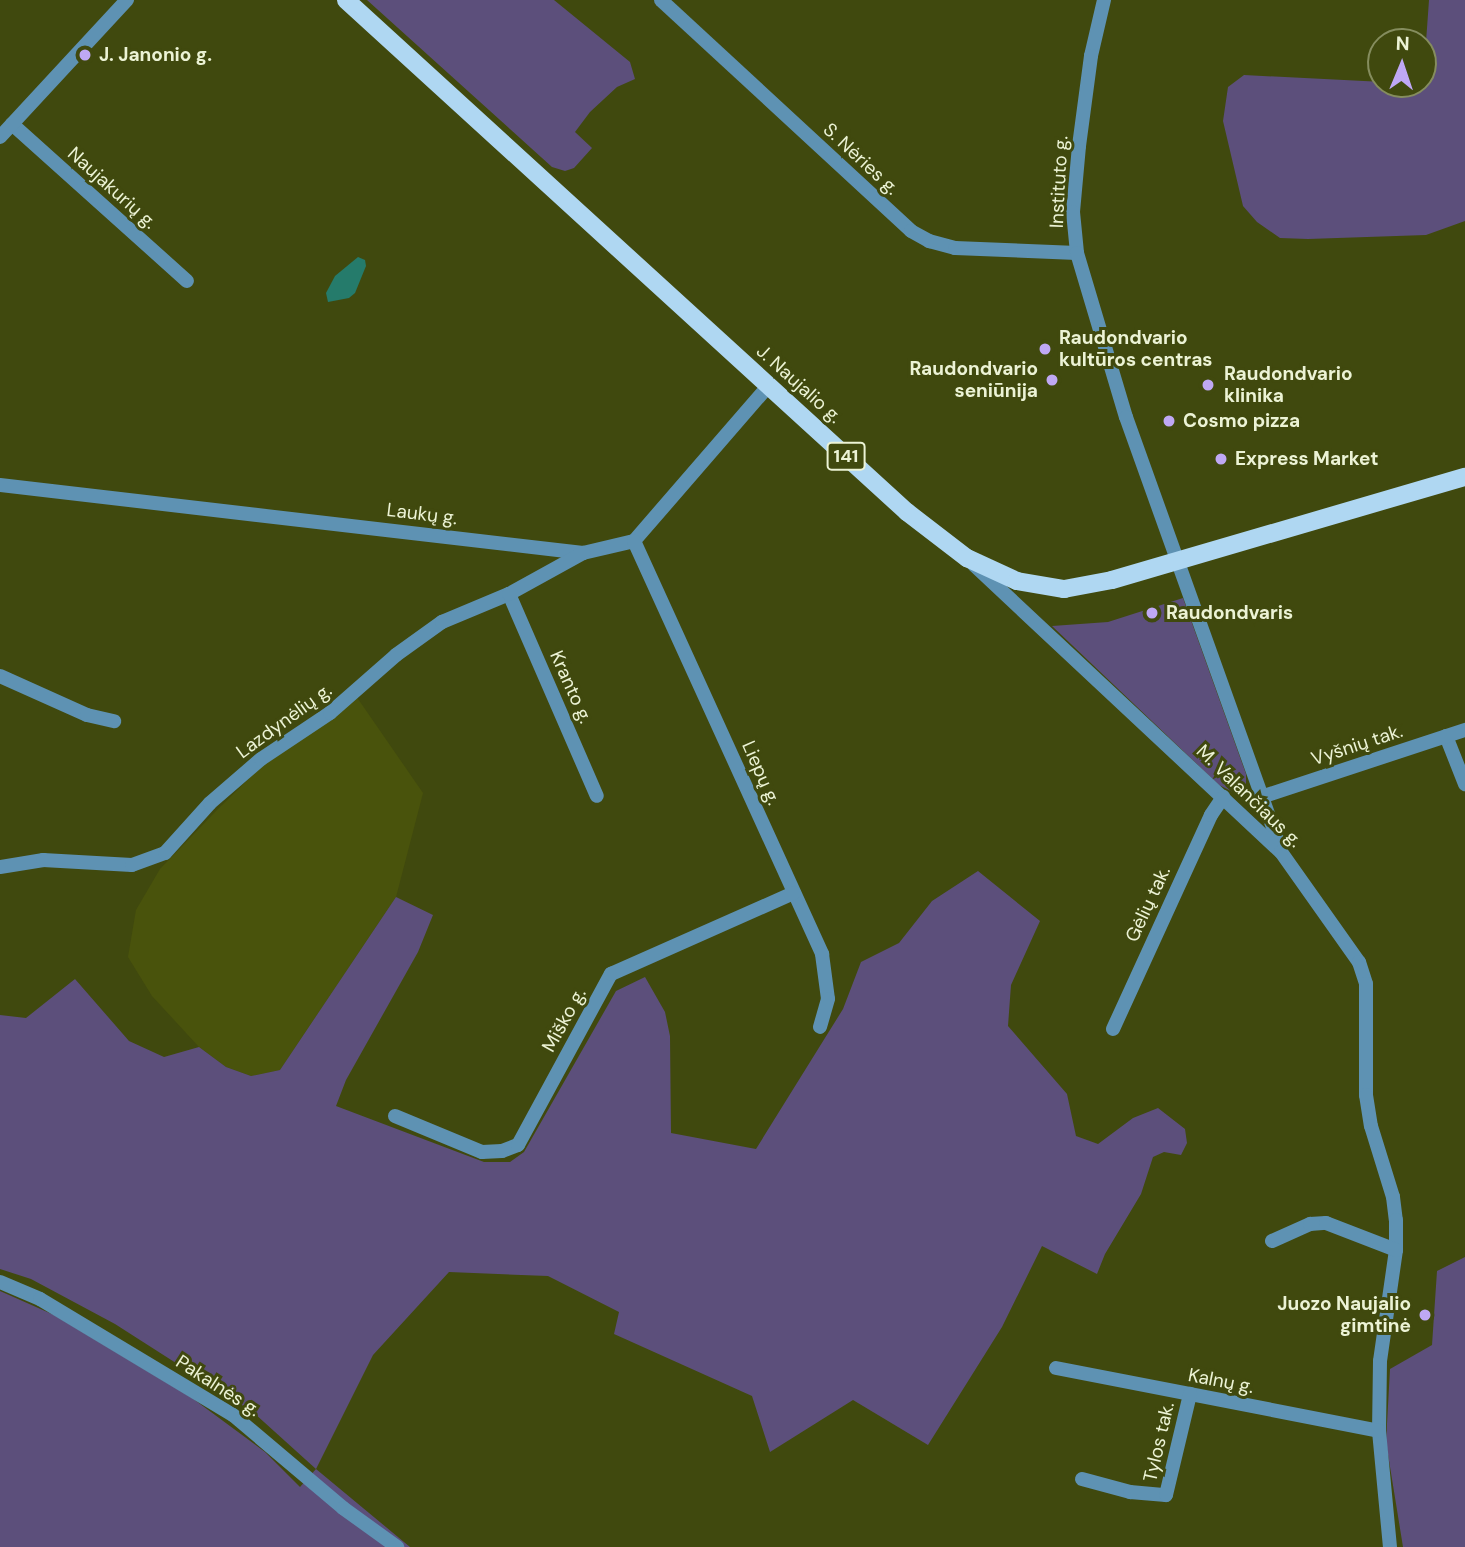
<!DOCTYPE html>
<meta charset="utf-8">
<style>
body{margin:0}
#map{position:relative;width:1465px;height:1547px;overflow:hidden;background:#40490e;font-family:"DM Sans",sans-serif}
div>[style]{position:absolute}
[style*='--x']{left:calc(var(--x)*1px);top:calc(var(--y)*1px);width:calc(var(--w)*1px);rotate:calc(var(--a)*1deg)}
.built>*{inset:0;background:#49530c}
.green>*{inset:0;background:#5c4f7b}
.water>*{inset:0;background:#257b6b}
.street>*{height:14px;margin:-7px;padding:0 7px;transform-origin:7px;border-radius:7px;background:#5e92b3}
.primary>*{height:18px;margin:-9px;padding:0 9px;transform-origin:9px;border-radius:9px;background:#afd7f2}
.dots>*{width:19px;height:19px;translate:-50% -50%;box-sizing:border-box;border:4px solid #40490e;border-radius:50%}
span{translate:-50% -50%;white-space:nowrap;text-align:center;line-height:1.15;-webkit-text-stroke:6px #40490e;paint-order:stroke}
.shield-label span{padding:2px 5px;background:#40490e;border:2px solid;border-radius:5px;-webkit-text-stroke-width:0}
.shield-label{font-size:18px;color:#ecf3d5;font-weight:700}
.poi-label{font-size:19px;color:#ecf3d5;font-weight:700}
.left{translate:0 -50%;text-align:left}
.right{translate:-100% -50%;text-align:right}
.street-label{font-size:19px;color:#ecf3d5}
.north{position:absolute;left:1367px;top:28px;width:70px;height:70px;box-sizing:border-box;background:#40490e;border:2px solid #858d5e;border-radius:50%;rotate:2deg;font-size:19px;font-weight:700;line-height:28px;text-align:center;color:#ecf3d5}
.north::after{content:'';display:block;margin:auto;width:24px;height:32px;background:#bfa8f4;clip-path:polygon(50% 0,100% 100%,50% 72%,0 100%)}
</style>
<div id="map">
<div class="built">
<div style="clip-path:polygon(356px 696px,423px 793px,396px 897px,280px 1070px,251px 1076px,226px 1067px,199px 1047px,152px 996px,128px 957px,136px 910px,160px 869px,217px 810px,263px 765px)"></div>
</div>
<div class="green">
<div style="clip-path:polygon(367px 0,554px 0,630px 62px,635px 79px,617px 87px,590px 112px,575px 132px,592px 148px,574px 168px,565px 171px,552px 167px)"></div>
<div style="clip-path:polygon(1429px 0,1465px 0,1465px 221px,1426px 235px,1308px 239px,1280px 238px,1257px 222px,1243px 206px,1223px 121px,1228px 87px,1244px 75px,1423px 84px)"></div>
<div style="clip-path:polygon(1183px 598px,1246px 774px,1246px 788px,1241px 791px,1233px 792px,1219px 785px,1052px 626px,1108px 622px)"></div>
<div style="clip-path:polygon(978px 871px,1040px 921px,1011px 985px,1008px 1026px,1067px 1094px,1076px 1136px,1098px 1144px,1133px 1118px,1158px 1108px,1185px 1129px,1187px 1143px,1181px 1155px,1164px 1152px,1153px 1157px,1141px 1194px,1105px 1254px,1097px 1274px,1042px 1246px,1002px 1327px,928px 1445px,853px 1400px,770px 1452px,752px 1396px,614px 1334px,619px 1312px,548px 1276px,449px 1272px,373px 1355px,316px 1469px,410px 1547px,0 1547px,0 1291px,54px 1315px,192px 1398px,265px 1452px,300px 1487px,316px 1469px,254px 1413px,115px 1324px,31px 1279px,0 1269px,0 1015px,26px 1018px,75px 979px,129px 1041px,164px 1057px,199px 1047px,226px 1067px,251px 1076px,280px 1070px,396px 897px,433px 915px,418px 952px,346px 1080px,336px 1106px,484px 1162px,510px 1162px,524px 1152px,616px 991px,645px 977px,665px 1012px,670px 1036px,671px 1133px,756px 1149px,843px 1009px,861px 962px,899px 943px,932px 901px)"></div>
<div style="clip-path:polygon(1465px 1257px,1465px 1547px,1403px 1547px,1386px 1442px,1390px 1369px,1432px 1345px,1437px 1271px)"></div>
</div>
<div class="water">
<div style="clip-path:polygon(358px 257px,365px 260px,366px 266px,355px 293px,349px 298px,328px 302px,326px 293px,335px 276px)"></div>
</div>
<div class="street">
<div style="--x:661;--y:0;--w:340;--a:42.7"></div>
<div style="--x:911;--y:231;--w:21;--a:29"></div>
<div style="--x:929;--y:241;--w:27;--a:15"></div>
<div style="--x:955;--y:248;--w:122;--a:2.3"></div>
<div style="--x:1104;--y:0;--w:57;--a:103.1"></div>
<div style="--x:1091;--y:56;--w:91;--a:97.6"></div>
<div style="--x:1079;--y:146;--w:66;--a:95.2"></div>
<div style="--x:1073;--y:212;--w:41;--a:84.4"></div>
<div style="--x:1077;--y:253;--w:171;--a:73.4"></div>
<div style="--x:1126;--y:417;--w:457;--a:70.3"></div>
<div style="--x:12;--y:124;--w:235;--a:41.9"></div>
<div style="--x:0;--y:137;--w:187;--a:-47.2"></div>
<div style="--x:0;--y:485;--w:587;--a:6.65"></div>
<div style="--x:583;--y:553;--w:52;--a:-13.2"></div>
<div style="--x:634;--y:541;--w:206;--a:-49.1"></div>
<div style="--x:634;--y:541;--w:454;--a:65.5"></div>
<div style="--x:822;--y:954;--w:45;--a:82.4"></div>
<div style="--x:828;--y:999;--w:29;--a:106"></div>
<div style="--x:974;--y:565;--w:420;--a:43.1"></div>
<div style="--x:1281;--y:852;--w:135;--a:54.7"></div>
<div style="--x:1359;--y:962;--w:23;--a:72"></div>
<div style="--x:1366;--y:984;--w:111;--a:90"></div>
<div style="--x:1366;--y:1095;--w:31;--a:81"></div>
<div style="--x:1371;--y:1126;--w:74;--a:72.8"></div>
<div style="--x:1393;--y:1197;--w:23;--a:83"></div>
<div style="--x:1396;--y:1220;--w:30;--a:90"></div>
<div style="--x:1396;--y:1250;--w:112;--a:98.2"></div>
<div style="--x:1380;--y:1361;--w:70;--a:90.8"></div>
<div style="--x:1379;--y:1431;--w:117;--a:84.6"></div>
<div style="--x:509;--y:594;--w:220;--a:66.5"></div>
<div style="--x:0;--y:676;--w:95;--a:24.1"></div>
<div style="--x:87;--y:715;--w:28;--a:13"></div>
<div style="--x:1446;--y:736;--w:52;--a:68.4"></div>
<div style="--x:1261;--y:797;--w:215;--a:-18.2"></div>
<div style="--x:0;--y:867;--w:44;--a:-9.2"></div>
<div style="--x:43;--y:860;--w:89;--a:3.2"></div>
<div style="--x:132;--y:865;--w:35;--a:-20"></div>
<div style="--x:165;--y:853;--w:67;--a:-48"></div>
<div style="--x:210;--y:803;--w:67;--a:-40.8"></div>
<div style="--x:261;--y:759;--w:83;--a:-33.7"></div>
<div style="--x:330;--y:713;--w:88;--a:-41.3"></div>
<div style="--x:396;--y:655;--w:57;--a:-35.7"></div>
<div style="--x:442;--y:622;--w:73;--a:-22.7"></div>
<div style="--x:509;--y:594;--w:85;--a:-29"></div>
<div style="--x:1113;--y:1029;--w:235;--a:-65.4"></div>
<div style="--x:1211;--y:815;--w:22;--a:-56"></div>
<div style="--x:395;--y:1116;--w:94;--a:22.5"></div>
<div style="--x:482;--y:1152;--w:20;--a:-3"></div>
<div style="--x:502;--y:1151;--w:17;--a:-21"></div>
<div style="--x:518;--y:1145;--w:195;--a:-61.5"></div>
<div style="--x:611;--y:974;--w:200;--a:-23.9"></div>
<div style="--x:1272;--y:1241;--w:42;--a:-24.1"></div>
<div style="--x:1310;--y:1224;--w:16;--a:-4"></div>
<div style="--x:1326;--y:1223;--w:75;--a:21.1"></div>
<div style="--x:0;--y:1282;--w:43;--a:23"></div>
<div style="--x:40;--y:1299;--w:225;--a:31"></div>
<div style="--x:233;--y:1415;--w:144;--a:40.2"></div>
<div style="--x:343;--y:1508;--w:67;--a:35.8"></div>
<div style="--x:1056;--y:1368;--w:329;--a:11"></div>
<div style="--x:1082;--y:1479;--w:50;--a:15.2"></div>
<div style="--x:1130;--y:1492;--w:36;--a:5"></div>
<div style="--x:1166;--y:1495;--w:104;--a:-76.6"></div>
</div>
<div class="primary">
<div style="--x:346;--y:0;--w:760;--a:42.39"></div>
<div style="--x:907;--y:512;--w:76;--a:37.5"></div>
<div style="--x:967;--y:558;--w:55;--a:24.7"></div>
<div style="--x:1017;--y:581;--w:48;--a:9.7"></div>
<div style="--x:1064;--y:589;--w:49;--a:-10.6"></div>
<div style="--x:1112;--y:580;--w:368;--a:-16.3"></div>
</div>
<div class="dots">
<div style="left:85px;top:55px;background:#bfa8f4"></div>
<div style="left:1045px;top:349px;background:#bfa8f4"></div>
<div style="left:1052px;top:380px;background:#bfa8f4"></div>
<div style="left:1208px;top:385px;background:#bfa8f4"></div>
<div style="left:1169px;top:421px;background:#bfa8f4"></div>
<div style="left:1221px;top:459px;background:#bfa8f4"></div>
<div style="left:1152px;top:613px;background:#bfa8f4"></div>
<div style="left:1425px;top:1315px;background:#bfa8f4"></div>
</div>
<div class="shield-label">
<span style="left:846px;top:456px">141</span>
</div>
<div class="poi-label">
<span class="left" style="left:99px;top:55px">J. Janonio g.</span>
<span class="left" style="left:1059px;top:349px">Raudondvario<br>kultūros centras</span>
<span class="right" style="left:1038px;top:380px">Raudondvario<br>seniūnija</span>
<span class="left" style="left:1224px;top:385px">Raudondvario<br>klinika</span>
<span class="left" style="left:1183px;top:421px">Cosmo pizza</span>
<span class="left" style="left:1235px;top:459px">Express Market</span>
<span class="left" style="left:1166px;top:613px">Raudondvaris</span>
<span class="right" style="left:1411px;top:1315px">Juozo Naujalio<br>gimtinė</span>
</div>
<div class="street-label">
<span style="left:861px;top:159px;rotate:43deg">S. Nėries g.</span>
<span style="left:1059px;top:182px;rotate:-87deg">Instituto g.</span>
<span style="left:112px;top:188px;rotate:42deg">Naujakurių g.</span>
<span style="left:799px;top:384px;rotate:42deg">J. Naujalio g.</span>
<span style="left:422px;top:514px;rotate:7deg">Laukų g.</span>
<span style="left:571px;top:687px;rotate:66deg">Kranto g.</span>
<span style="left:284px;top:721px;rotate:-36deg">Lazdynėlių g.</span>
<span style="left:1357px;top:745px;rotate:-18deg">Vyšnių tak.</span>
<span style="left:761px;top:773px;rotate:66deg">Liepų g.</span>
<span style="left:1249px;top:796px;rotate:44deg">M. Valančiaus g.</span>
<span style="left:1148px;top:904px;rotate:-65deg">Gėlių tak.</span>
<span style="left:564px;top:1020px;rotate:-61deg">Miško g.</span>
<span style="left:1221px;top:1381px;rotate:11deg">Kalnų g.</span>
<span style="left:218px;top:1386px;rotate:33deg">Pakalnės g.</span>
<span style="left:1159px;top:1442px;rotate:-77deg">Tylos tak.</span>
</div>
<div class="north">N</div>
</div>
